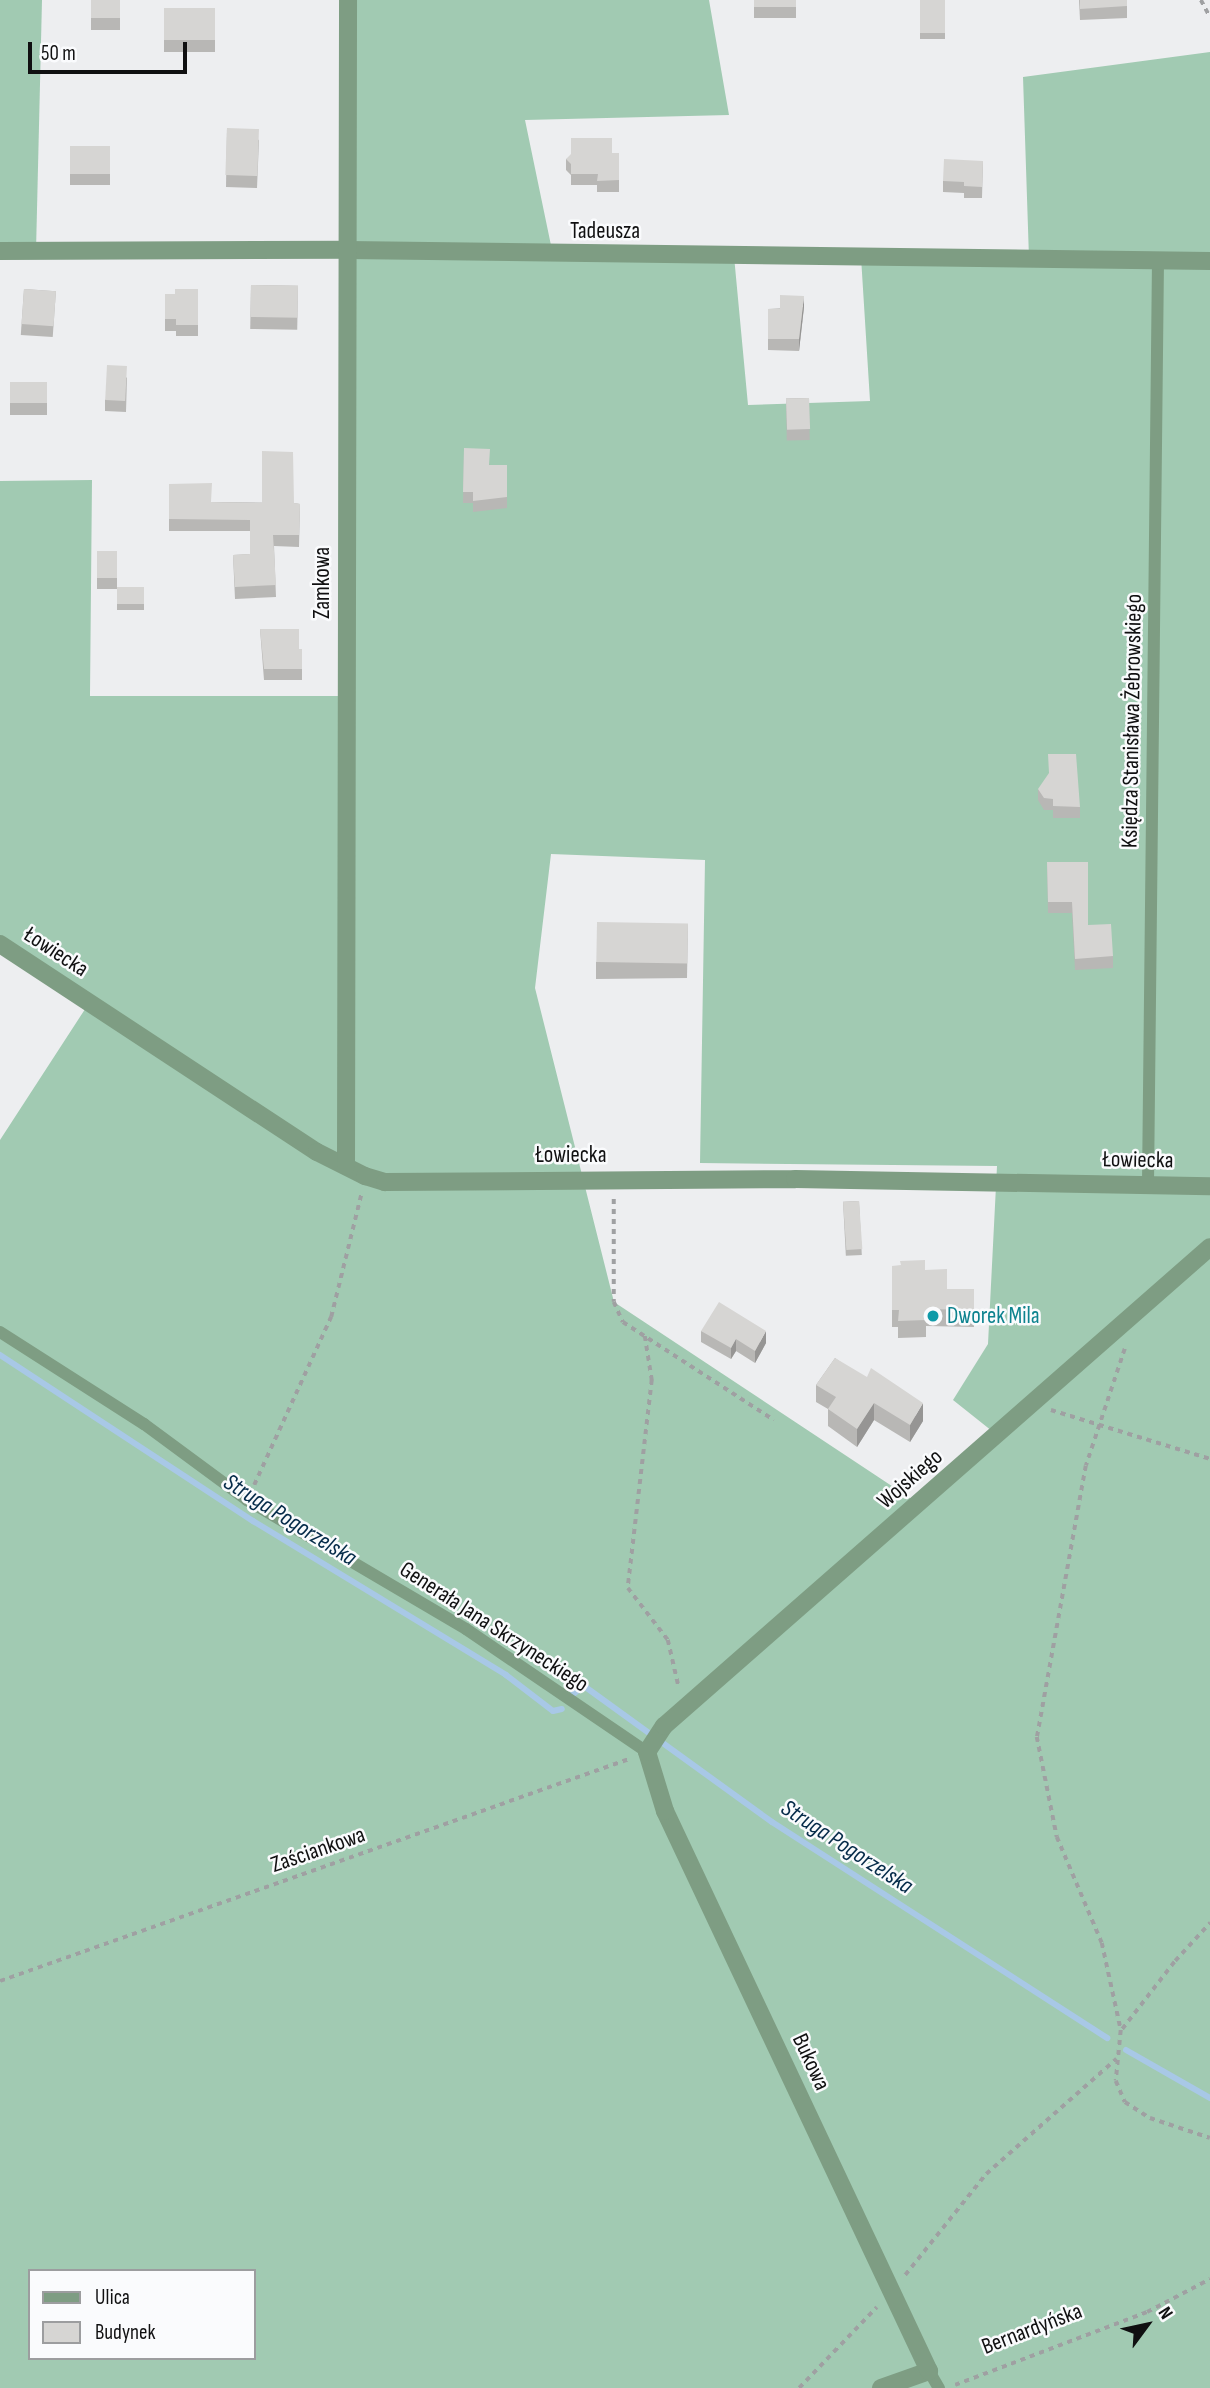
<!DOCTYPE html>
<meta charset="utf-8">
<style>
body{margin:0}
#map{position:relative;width:1210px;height:2388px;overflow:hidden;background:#edeef0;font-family:"Sofia Sans Condensed",sans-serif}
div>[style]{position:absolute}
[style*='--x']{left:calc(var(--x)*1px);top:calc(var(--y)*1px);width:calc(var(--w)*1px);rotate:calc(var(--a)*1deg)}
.forest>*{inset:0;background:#a1cab2}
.stream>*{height:6px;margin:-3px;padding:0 3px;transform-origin:3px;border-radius:3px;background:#a8c8e6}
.path>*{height:3.5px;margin-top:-1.75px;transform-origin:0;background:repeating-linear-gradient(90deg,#9fa0a2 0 5px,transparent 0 10px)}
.service>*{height:12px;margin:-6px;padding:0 6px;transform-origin:6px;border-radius:6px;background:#7e9d83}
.minor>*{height:18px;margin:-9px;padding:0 9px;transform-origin:9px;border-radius:9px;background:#7e9d83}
.wall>*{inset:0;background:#b8b7b5;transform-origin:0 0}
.shaded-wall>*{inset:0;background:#969594}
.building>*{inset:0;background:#d6d5d3;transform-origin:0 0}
.dots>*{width:19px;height:19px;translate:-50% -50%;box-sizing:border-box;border:4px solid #fafbfd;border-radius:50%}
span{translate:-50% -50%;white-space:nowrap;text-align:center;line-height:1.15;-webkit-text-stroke:5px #fafbfd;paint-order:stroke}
.street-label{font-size:23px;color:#101011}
.culture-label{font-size:23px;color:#0d838f}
.left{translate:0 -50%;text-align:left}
.water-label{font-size:24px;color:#052b49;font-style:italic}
.legend{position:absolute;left:28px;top:2269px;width:228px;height:91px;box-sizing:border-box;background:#fafbfd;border:2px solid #9c9d9f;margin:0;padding:9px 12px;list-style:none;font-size:21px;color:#101011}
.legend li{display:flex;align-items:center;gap:14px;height:35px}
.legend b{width:35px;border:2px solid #9c9d9f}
.north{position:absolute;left:1112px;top:2290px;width:70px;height:70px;-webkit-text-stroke:5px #fafbfd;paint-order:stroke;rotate:57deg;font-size:19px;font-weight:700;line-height:28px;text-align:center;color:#101011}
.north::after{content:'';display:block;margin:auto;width:24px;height:32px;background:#101011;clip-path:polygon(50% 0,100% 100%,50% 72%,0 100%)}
.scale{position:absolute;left:28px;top:42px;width:159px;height:32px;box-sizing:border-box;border:4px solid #101011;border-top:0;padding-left:9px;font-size:21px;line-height:24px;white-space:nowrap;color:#101011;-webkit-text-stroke:5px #fafbfd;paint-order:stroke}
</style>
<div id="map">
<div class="forest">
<div style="clip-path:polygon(0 0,42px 0,36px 251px,0 251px)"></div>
<div style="clip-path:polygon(evenodd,348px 0,709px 0,729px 115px,525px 120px,553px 255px,734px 256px,748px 405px,870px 401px,861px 257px,1029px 258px,1023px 77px,1210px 52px,1210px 2388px,0 2388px,0 1140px,89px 1003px,0 944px,0 481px,92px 480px,90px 696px,346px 696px,348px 0,551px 854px,705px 860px,700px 1163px,997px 1166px,988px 1344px,953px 1400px,997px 1435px,919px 1504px,614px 1302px,535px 988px,551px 854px,348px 0,30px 2271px,254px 2271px,254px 2358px,30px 2358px,30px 2271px)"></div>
</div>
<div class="stream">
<div style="--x:0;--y:1355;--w:303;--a:33.3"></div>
<div style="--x:253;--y:1521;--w:296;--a:31.3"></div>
<div style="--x:506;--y:1675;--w:59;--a:37.5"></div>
<div style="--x:553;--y:1711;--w:9;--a:-13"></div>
<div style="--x:573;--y:1694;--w:14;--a:-36"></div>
<div style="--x:584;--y:1686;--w:232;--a:35.9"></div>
<div style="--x:772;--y:1822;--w:399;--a:32.8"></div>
<div style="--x:1126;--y:2050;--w:97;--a:29.7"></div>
</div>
<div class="path">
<div style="--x:1201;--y:0;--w:19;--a:62"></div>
<div style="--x:614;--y:1199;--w:103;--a:90"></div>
<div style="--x:614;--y:1302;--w:22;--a:66"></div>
<div style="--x:623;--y:1322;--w:180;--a:33"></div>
<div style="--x:645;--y:1336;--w:45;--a:81"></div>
<div style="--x:652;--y:1380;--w:209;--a:96.6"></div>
<div style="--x:628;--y:1588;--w:66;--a:52.4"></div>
<div style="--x:668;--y:1640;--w:49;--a:77.1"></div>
<div style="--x:1125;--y:1349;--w:123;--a:108.4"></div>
<div style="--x:1086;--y:1466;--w:275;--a:100.2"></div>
<div style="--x:1037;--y:1737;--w:102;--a:78.7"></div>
<div style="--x:1057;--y:1837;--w:115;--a:67"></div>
<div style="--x:1102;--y:1943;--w:89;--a:77.7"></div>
<div style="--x:1121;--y:2030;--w:51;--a:95.6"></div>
<div style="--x:1116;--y:2081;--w:23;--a:67"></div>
<div style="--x:1125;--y:2102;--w:30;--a:33"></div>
<div style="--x:1150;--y:2118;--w:63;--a:18.4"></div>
<div style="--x:1051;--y:1410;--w:166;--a:17.1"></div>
<div style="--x:254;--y:1485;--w:185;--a:-65.4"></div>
<div style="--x:331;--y:1317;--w:126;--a:-76.2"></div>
<div style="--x:0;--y:1981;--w:667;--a:-19.44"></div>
<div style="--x:1122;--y:2029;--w:86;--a:-52.1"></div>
<div style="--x:1175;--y:1961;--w:52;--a:-47.4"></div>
<div style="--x:905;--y:2275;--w:129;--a:-51.3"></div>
<div style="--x:986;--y:2174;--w:174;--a:-41.5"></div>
<div style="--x:955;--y:2385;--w:205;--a:-20.8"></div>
<div style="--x:1147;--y:2312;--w:71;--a:-27.6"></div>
<div style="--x:799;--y:2388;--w:112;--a:-46.1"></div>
</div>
<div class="service">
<div style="--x:1148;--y:1184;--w:925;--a:-89.38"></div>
<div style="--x:0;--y:1332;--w:171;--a:32.6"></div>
<div style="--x:144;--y:1424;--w:128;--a:36.4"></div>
<div style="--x:247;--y:1500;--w:254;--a:30.5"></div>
<div style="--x:466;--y:1629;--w:219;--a:34.2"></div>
<div style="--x:929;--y:2371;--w:20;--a:60"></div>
</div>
<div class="minor">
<div style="--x:0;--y:251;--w:348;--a:-0.2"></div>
<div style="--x:348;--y:250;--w:862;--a:0.73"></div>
<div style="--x:0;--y:944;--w:379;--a:33.3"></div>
<div style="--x:317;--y:1152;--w:54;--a:26.6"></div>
<div style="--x:365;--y:1176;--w:21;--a:17"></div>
<div style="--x:385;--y:1182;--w:410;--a:-0.4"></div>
<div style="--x:795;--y:1179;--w:415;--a:1"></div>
<div style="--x:346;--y:1166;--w:1166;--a:-89.9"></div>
<div style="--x:881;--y:2388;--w:51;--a:-19.5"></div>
<div style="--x:929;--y:2371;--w:619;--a:-115.24"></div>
<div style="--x:665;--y:1811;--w:62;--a:-107"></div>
<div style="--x:647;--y:1752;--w:31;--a:-57"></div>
<div style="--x:664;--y:1726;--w:726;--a:-41.26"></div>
</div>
<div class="wall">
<div style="left:91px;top:0;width:29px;height:30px"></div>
<div style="left:754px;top:0;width:42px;height:18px"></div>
<div style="left:920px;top:0;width:25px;height:39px"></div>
<div style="clip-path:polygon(1079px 0,1127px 6px,1127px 18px,1080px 20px)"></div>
<div style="left:164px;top:8px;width:51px;height:44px"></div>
<div style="clip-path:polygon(227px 128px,259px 140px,257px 188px,226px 187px)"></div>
<div style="left:70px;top:146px;width:40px;height:39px"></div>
<div style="clip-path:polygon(612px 153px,619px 153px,619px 192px,597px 192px,597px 185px,571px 185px,571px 175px,566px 170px,566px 159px)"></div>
<div style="clip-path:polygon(983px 161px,982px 198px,964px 198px,964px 193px,943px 192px,943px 181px)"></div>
<div style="left:251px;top:285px;width:47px;height:44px;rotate:1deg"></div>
<div style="left:24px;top:289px;width:32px;height:46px;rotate:4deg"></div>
<div style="clip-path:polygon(198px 289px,198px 336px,176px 336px,176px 331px,165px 331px,165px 294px,175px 294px)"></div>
<div style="clip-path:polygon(804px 307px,799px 351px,768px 350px,768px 309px)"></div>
<div style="clip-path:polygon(127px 377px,126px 412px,105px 411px,105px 400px)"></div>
<div style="left:10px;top:382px;width:37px;height:33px"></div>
<div style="left:809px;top:398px;width:42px;height:23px;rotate:89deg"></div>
<div style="clip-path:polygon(464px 448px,490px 465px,507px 465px,507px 508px,473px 512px,473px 503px,463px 503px)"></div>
<div style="clip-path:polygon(169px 484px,211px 502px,294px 503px,300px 504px,299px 547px,274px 546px,276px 597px,235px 599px,233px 555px,250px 554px,250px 531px,169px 531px)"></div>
<div style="left:97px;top:551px;width:20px;height:38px"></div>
<div style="left:117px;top:587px;width:27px;height:23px"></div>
<div style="clip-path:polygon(260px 629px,299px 649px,302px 649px,302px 680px,264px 680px)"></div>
<div style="clip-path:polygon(1038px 789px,1080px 807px,1080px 818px,1053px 818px,1053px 810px,1044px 810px,1038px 800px)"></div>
<div style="clip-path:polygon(1047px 862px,1088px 925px,1113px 956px,1113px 968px,1075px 970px,1072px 913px,1048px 913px)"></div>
<div style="clip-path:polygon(688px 924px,687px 978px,596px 979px,596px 962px)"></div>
<div style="left:859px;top:1201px;width:54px;height:16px;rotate:87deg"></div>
<div style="clip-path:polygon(892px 1266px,925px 1270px,947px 1289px,974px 1289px,974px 1327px,926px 1326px,926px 1337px,898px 1338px,898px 1327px,892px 1327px)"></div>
<div style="clip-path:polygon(701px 1331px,766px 1343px,755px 1363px,736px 1351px,731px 1359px,701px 1342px)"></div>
<div style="clip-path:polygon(835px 1358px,923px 1421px,910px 1442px,874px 1420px,857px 1447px,828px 1426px,828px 1409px,816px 1402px,816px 1385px)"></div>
</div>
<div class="shaded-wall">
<div style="clip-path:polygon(804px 296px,804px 307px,799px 351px,799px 339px)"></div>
<div style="clip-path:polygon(766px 1331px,766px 1343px,755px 1363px,755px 1351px)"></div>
<div style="clip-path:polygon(736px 1339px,736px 1351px,731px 1359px,731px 1348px)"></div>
<div style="clip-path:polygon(874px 1403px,874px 1420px,857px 1447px,857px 1429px)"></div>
<div style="clip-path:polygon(923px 1403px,923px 1421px,910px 1442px,910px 1425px)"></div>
</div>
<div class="building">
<div style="left:91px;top:0;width:29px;height:18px"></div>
<div style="left:754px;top:0;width:42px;height:7px"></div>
<div style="left:920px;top:0;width:25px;height:33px"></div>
<div style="clip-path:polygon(1080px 0,1127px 0,1127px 6px,1080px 9px)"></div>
<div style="left:164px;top:8px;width:51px;height:32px"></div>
<div style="left:227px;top:128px;width:32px;height:47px;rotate:2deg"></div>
<div style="clip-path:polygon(571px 138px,612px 138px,612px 153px,619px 153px,619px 180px,597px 181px,598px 174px,571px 174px,571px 164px,566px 159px,571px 154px)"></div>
<div style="left:70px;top:146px;width:40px;height:28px"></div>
<div style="clip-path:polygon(944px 159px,983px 161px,982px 187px,964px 186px,964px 182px,943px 181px)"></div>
<div style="left:251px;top:285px;width:47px;height:32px;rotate:1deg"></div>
<div style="left:24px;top:289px;width:32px;height:35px;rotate:4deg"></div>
<div style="clip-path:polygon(175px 289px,198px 289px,198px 325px,176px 325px,176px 319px,165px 319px,165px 294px,175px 294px)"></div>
<div style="clip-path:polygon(780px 295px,804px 296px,799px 339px,768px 339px,768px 309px,780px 309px)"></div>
<div style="left:107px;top:365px;width:20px;height:35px;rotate:3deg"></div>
<div style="left:10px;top:382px;width:37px;height:21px"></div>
<div style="left:809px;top:398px;width:31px;height:23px;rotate:88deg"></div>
<div style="clip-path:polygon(464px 448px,490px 449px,489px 465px,507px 465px,507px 497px,473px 501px,473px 492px,463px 492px)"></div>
<div style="clip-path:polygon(262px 451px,293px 452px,294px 503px,300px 504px,299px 535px,273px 535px,276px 585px,235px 587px,233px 555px,250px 554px,250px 520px,169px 519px,169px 484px,212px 483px,211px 502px,262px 503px)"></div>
<div style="left:97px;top:551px;width:20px;height:27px"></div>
<div style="left:117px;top:587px;width:27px;height:17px"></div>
<div style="clip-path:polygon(260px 629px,299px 629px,299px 649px,302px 649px,302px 669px,264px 669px)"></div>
<div style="clip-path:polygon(1048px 754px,1076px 754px,1080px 807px,1053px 806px,1053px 799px,1044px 798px,1038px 789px,1049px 773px)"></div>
<div style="clip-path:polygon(1047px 862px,1088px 862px,1088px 925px,1111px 924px,1113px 956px,1075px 959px,1072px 902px,1048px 902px)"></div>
<div style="left:597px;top:922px;width:91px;height:40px;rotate:1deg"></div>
<div style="left:859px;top:1201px;width:48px;height:16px;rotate:86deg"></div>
<div style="clip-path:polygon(925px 1260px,925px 1270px,947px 1269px,947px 1289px,974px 1289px,974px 1310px,926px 1309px,926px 1320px,898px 1321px,899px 1310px,892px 1310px,892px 1266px,901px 1265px,900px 1261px)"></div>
<div style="clip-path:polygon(719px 1302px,766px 1331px,755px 1351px,736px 1339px,731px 1348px,701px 1331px)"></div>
<div style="clip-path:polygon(835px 1358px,867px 1377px,871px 1368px,923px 1403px,910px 1425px,874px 1403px,857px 1429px,828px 1409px,836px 1397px,816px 1385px)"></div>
</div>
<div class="dots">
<div style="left:933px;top:1316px;background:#0f9aa8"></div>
</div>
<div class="street-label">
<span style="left:605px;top:231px">Tadeusza</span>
<span style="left:322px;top:583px;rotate:-90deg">Zamkowa</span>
<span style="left:1132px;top:721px;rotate:-89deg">Księdza Stanisława Żebrowskiego</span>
<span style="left:56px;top:952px;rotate:33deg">Łowiecka</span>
<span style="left:571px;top:1155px">Łowiecka</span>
<span style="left:1138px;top:1160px;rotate:1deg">Łowiecka</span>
<span style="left:910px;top:1479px;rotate:-41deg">Wojskiego</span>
<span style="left:494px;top:1627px;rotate:33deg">Generała Jana Skrzyneckiego</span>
<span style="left:318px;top:1850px;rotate:-19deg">Zaściankowa</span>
<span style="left:811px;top:2062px;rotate:65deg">Bukowa</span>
<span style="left:1032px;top:2329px;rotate:-21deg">Bernardyńska</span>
</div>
<div class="culture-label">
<span class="left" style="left:947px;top:1316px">Dworek Mila</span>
</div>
<div class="water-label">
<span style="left:290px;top:1520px;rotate:32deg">Struga Pogorzelska</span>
<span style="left:847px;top:1847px;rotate:33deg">Struga Pogorzelska</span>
</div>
<ul class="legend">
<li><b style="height:9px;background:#7e9d83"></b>Ulica</li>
<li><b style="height:19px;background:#d6d5d3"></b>Budynek</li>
</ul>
<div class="north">N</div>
<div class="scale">50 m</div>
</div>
